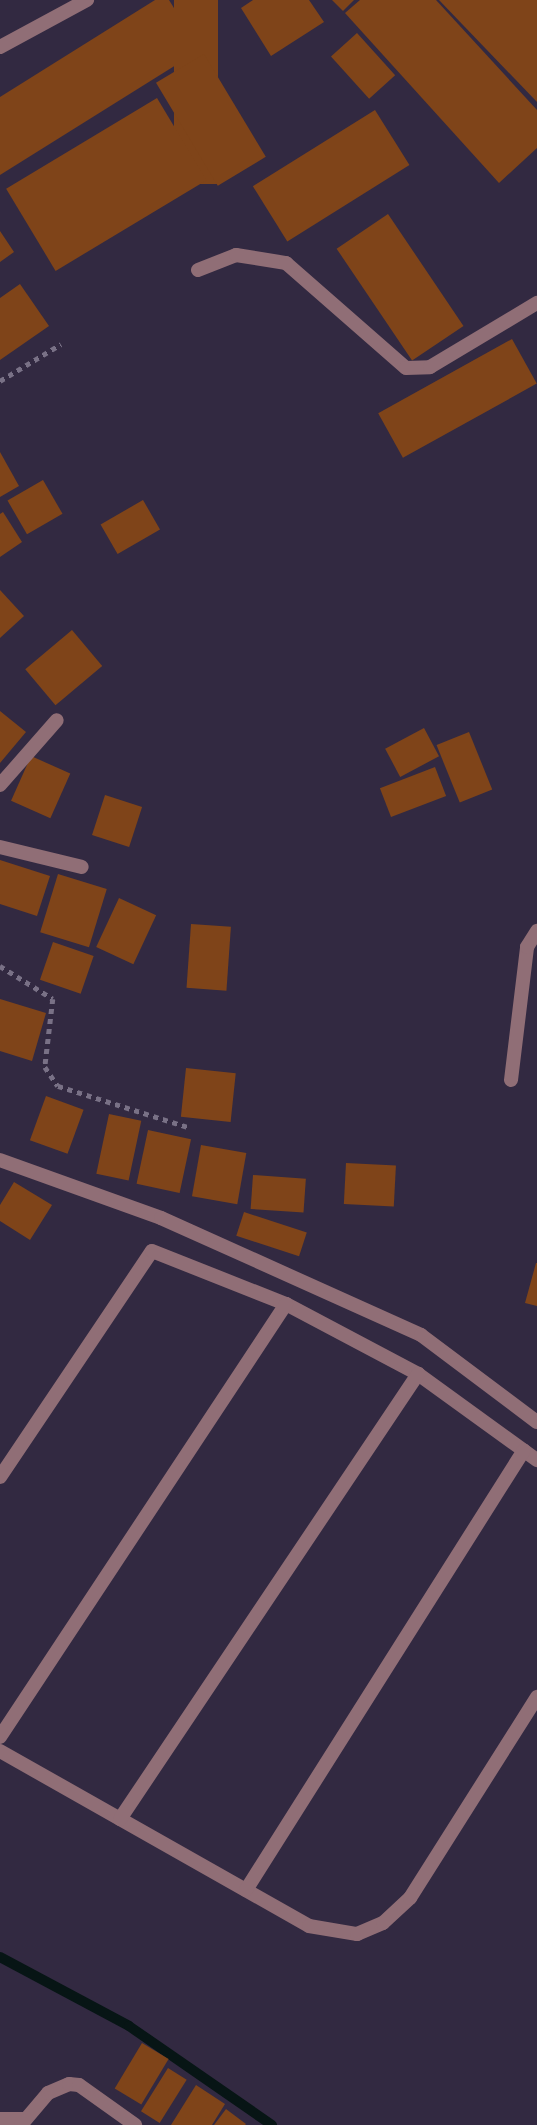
<!DOCTYPE html>
<style>
body{margin:0}
#map{position:relative;width:537px;height:2125px;overflow:hidden;background:#322941;font-family:Raleway,sans-serif}
div>[style]{position:absolute}
[style*='--x']{left:calc(var(--x)*1px);top:calc(var(--y)*1px);width:calc(var(--w)*1px);rotate:calc(var(--a)*1deg)}
.stream>*{height:10px;margin:-5px;padding:0 5px;transform-origin:5px;border-radius:5px;background:#071515}
.building>*{inset:0;background:#7f4419;transform-origin:0 0}
.path>*{height:4.5px;margin-top:-2.25px;transform-origin:0;background:repeating-linear-gradient(90deg,#797186 0 5px,transparent 0 10px)}
.lane>*{height:14px;margin:-7px;padding:0 7px;transform-origin:7px;border-radius:7px;background:#906e76}
.street>*{height:14px;margin:-7px;padding:0 7px;transform-origin:7px;border-radius:7px;background:#906e76}
span{translate:-50% -50%;white-space:nowrap;text-align:center;line-height:1.15;-webkit-text-stroke:5px #322941;paint-order:stroke}
</style>
<div id="map">
<div class="stream">
<div style="--x:0;--y:1957;--w:146;--a:28.1"></div>
<div style="--x:129;--y:2026;--w:174;--a:34.7"></div>
</div>
<div class="building">
<div style="clip-path:polygon(155px 0,169px 0,200px 50px,0 175px,0 97px)"></div>
<div style="left:174px;top:0;width:44px;height:184px"></div>
<div style="clip-path:polygon(253px 0,309px 0,324px 22px,271px 56px,241px 8px)"></div>
<div style="clip-path:polygon(332px 0,354px 0,343px 11px)"></div>
<div style="clip-path:polygon(360px 0,436px 0,537px 110px,537px 148px,499px 183px,345px 13px)"></div>
<div style="clip-path:polygon(439px 0,537px 0,537px 102px)"></div>
<div style="left:357px;top:33px;width:57px;height:35px;rotate:48deg"></div>
<div style="left:204px;top:54px;width:120px;height:56px;rotate:59deg"></div>
<div style="left:157px;top:98px;width:96px;height:176px;rotate:59deg"></div>
<div style="left:375px;top:110px;width:65px;height:144px;rotate:58deg"></div>
<div style="left:388px;top:214px;width:135px;height:62px;rotate:56deg"></div>
<div style="clip-path:polygon(0 231px,14px 252px,0 262px)"></div>
<div style="clip-path:polygon(20px 284px,49px 326px,0 360px,0 298px)"></div>
<div style="left:512px;top:339px;width:51px;height:153px;rotate:61deg"></div>
<div style="clip-path:polygon(0 452px,19px 486px,0 497px)"></div>
<div style="left:43px;top:480px;width:39px;height:41px;rotate:60deg"></div>
<div style="left:143px;top:500px;width:34px;height:49px;rotate:60deg"></div>
<div style="clip-path:polygon(3px 512px,22px 542px,0 557px,0 514px)"></div>
<div style="clip-path:polygon(0 590px,24px 616px,0 638px)"></div>
<div style="left:72px;top:630px;width:47px;height:61px;rotate:50deg"></div>
<div style="clip-path:polygon(0 711px,26px 732px,0 763px)"></div>
<div style="left:424px;top:728px;width:32px;height:44px;rotate:62deg"></div>
<div style="left:469px;top:732px;width:62px;height:35px;rotate:68deg"></div>
<div style="left:31px;top:756px;width:43px;height:49px;rotate:24deg"></div>
<div style="left:435px;top:767px;width:31px;height:59px;rotate:69deg"></div>
<div style="left:105px;top:795px;width:39px;height:42px;rotate:18deg"></div>
<div style="clip-path:polygon(0 860px,50px 876px,37px 916px,0 904px)"></div>
<div style="left:58px;top:874px;width:51px;height:61px;rotate:17deg"></div>
<div style="left:119px;top:898px;width:41px;height:54px;rotate:25deg"></div>
<div style="left:191px;top:924px;width:40px;height:64px;rotate:4deg"></div>
<div style="left:53px;top:942px;width:43px;height:40px;rotate:19deg"></div>
<div style="clip-path:polygon(0 999px,46px 1013px,32px 1061px,0 1051px)"></div>
<div style="left:186px;top:1068px;width:50px;height:49px;rotate:6deg"></div>
<div style="left:46px;top:1096px;width:40px;height:47px;rotate:20deg"></div>
<div style="left:109px;top:1114px;width:33px;height:61px;rotate:12deg"></div>
<div style="left:148px;top:1130px;width:44px;height:55px;rotate:12deg"></div>
<div style="left:201px;top:1145px;width:46px;height:52px;rotate:10deg"></div>
<div style="left:346px;top:1163px;width:50px;height:41px;rotate:3deg"></div>
<div style="left:253px;top:1175px;width:53px;height:34px;rotate:4deg"></div>
<div style="clip-path:polygon(14px 1182px,52px 1205px,30px 1240px,0 1221px,0 1205px)"></div>
<div style="left:244px;top:1212px;width:66px;height:25px;rotate:18deg"></div>
<div style="clip-path:polygon(536px 1263px,537px 1263px,537px 1306px,525px 1303px)"></div>
<div style="left:142px;top:2043px;width:31px;height:53px;rotate:31deg"></div>
<div style="left:168px;top:2068px;width:22px;height:51px;rotate:32deg"></div>
<div style="clip-path:polygon(196px 2085px,225px 2104px,212px 2125px,171px 2125px)"></div>
<div style="clip-path:polygon(226px 2109px,246px 2124px,245px 2125px,214px 2125px)"></div>
</div>
<div class="path">
<div style="--x:0;--y:381;--w:71;--a:-31.2"></div>
<div style="--x:0;--y:966;--w:62;--a:31.9"></div>
<div style="--x:53;--y:999;--w:68;--a:96.7"></div>
<div style="--x:45;--y:1067;--w:23;--a:56"></div>
<div style="--x:58;--y:1086;--w:139;--a:17.5"></div>
</div>
<div class="lane">
<div style="--x:198;--y:270;--w:41;--a:-21.5"></div>
<div style="--x:236;--y:255;--w:51;--a:9.1"></div>
<div style="--x:286;--y:263;--w:159;--a:41.2"></div>
<div style="--x:406;--y:368;--w:24;--a:-2"></div>
<div style="--x:430;--y:367;--w:125;--a:-30.9"></div>
</div>
<div class="street">
<div style="--x:0;--y:47;--w:99;--a:-28.4"></div>
<div style="--x:0;--y:785;--w:86;--a:-48.8"></div>
<div style="--x:0;--y:847;--w:84;--a:13.7"></div>
<div style="--x:511;--y:1080;--w:134;--a:-83.1"></div>
<div style="--x:527;--y:947;--w:19;--a:-58"></div>
<div style="--x:0;--y:1160;--w:171;--a:19.8"></div>
<div style="--x:161;--y:1218;--w:285;--a:24.2"></div>
<div style="--x:421;--y:1335;--w:145;--a:36.9"></div>
<div style="--x:0;--y:1477;--w:272;--a:-56.1"></div>
<div style="--x:152;--y:1251;--w:144;--a:21.6"></div>
<div style="--x:286;--y:1304;--w:149;--a:27.9"></div>
<div style="--x:418;--y:1374;--w:147;--a:35.9"></div>
<div style="--x:0;--y:1737;--w:519;--a:-56.55"></div>
<div style="--x:0;--y:1751;--w:355;--a:29.5"></div>
<div style="--x:309;--y:1926;--w:49;--a:9.5"></div>
<div style="--x:357;--y:1934;--w:28;--a:-23"></div>
<div style="--x:383;--y:1923;--w:37;--a:-43"></div>
<div style="--x:410;--y:1898;--w:238;--a:-57.7"></div>
<div style="--x:120;--y:1819;--w:536;--a:-56.19"></div>
<div style="--x:246;--y:1890;--w:520;--a:-57.71"></div>
<div style="--x:0;--y:2119;--w:24;--a:0"></div>
<div style="--x:21;--y:2125;--w:42;--a:-49.8"></div>
<div style="--x:48;--y:2093;--w:23;--a:-23"></div>
<div style="--x:69;--y:2084;--w:10;--a:6"></div>
<div style="--x:79;--y:2085;--w:69;--a:35.5"></div>
</div>
</div>
